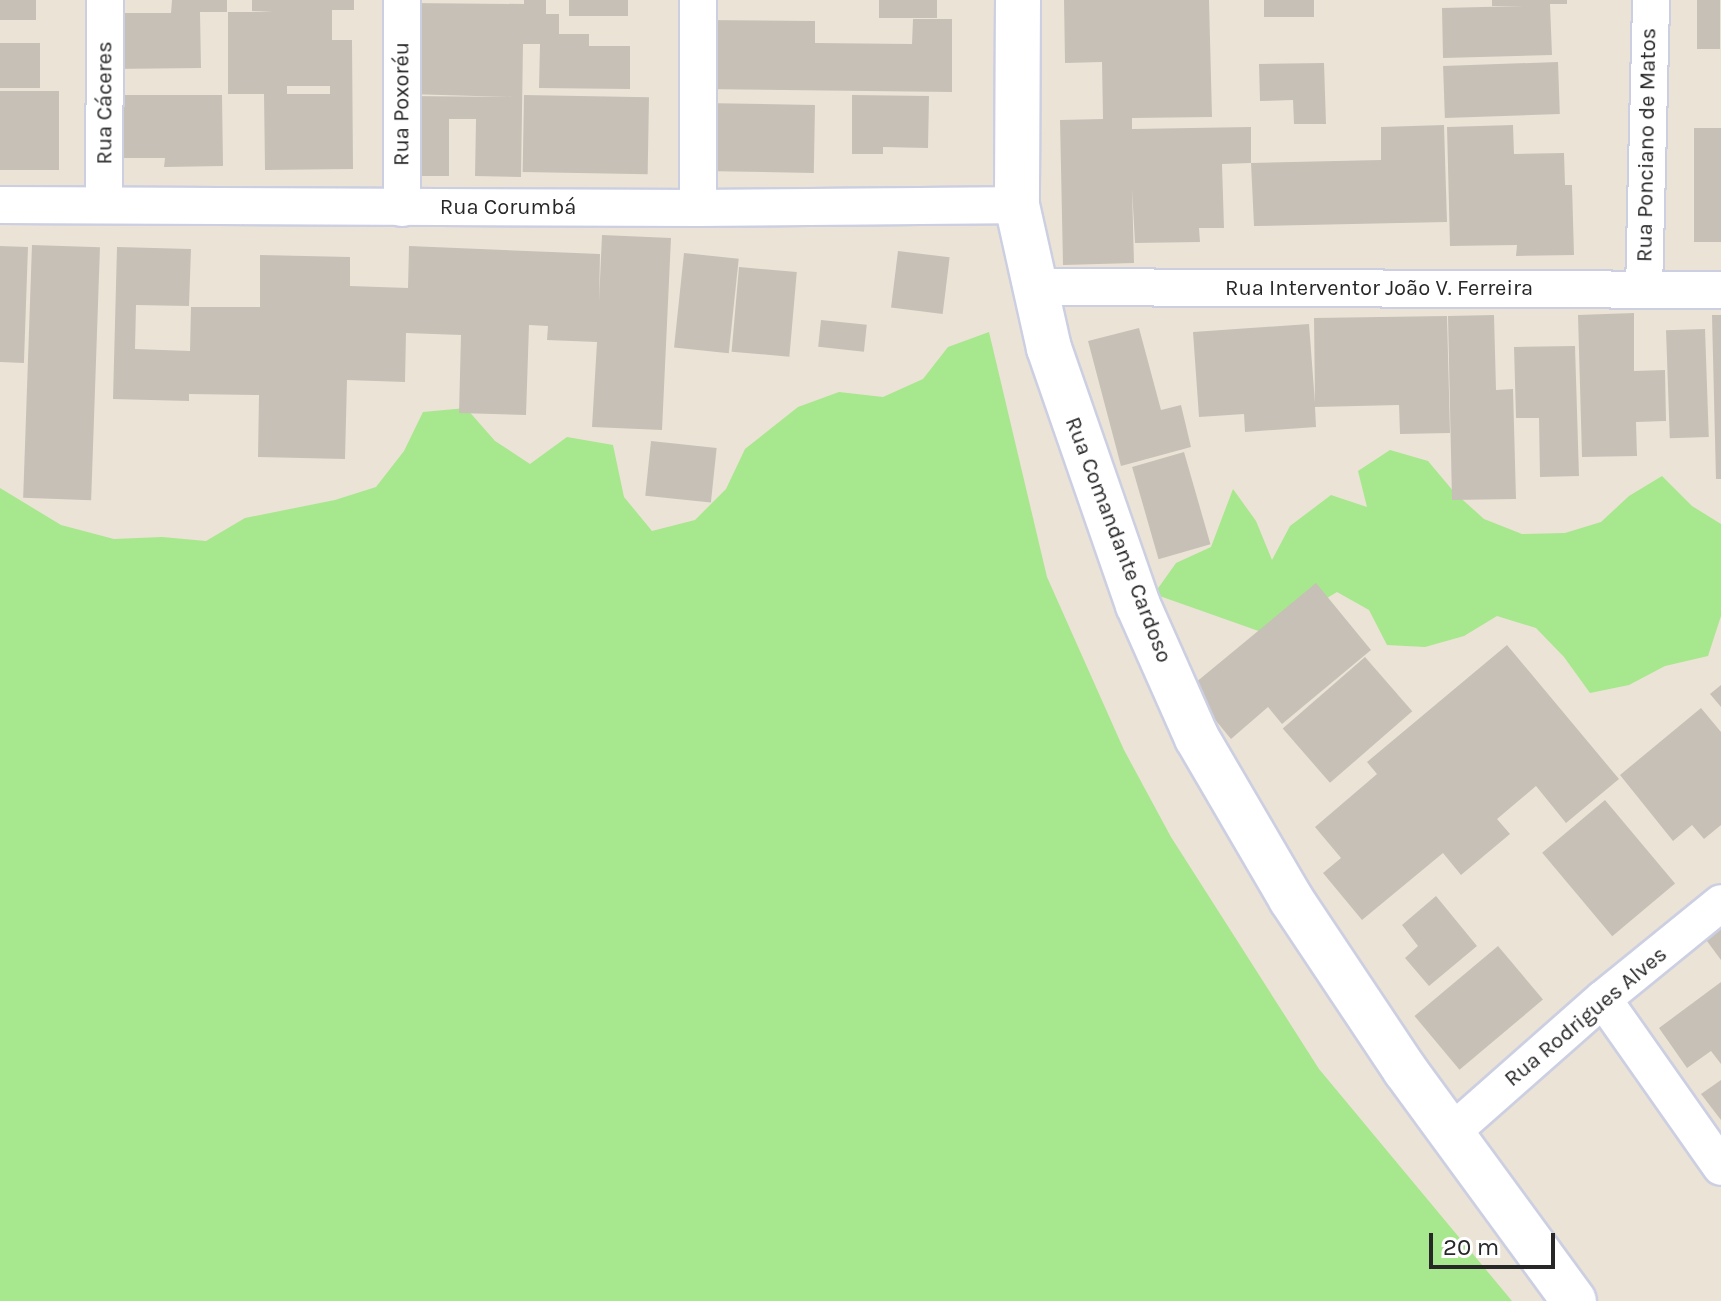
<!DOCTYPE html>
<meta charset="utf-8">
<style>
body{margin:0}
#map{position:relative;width:1721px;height:1301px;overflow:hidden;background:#ebe3d6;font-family:Karla,sans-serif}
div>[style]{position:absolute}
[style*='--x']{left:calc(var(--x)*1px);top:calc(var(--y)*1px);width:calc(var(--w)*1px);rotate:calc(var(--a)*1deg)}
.green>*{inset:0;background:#a7e78d}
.building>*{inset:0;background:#c6c0b7;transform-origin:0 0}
.roads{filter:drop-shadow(2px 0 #cccfe2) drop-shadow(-2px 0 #cccfe2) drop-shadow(0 2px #cccfe2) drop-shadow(0 -2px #cccfe2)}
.minor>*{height:36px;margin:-18px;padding:0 18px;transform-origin:18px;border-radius:18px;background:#fff}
.tertiary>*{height:44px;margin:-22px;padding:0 22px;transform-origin:22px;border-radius:22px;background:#fff}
span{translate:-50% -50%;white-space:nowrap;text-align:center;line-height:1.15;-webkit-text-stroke:6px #fff;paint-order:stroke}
.street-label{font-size:22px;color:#272727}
.scale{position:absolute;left:1429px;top:1233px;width:126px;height:36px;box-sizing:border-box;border:4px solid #272727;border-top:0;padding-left:10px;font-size:24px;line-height:28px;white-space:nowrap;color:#272727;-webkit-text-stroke:6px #fff;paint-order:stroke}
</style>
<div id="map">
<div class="green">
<div style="clip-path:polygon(989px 332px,1047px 577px,1124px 750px,1171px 837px,1319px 1069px,1512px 1301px,0 1301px,0 488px,61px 525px,114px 539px,162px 537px,206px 541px,245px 518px,335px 500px,376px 487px,404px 451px,423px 412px,466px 408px,495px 441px,530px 464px,567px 437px,613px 445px,624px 497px,652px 531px,695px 520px,726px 489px,745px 449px,798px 407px,839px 392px,883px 397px,923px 379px,948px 347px)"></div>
<div style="clip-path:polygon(1390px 450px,1428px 461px,1454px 492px,1484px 519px,1522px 534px,1565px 533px,1601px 522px,1629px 496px,1662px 476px,1692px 506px,1721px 524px,1721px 616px,1708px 656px,1665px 666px,1629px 685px,1590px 693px,1564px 657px,1536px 628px,1497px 616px,1464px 636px,1425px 647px,1387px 645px,1369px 610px,1337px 592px,1267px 634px,1154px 594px,1176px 563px,1211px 547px,1233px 489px,1256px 521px,1272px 560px,1290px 526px,1331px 495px,1367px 507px,1358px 471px)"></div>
</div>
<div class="building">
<div style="left:0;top:0;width:36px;height:20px"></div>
<div style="clip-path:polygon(172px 0,227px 0,227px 12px,200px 12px,201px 68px,109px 69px,108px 13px,171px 13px)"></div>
<div style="clip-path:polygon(evenodd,252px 0,354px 0,354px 10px,332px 10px,332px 40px,352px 40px,353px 169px,265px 170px,264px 94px,228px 94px,228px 12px,273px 12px,252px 11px,252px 0,287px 86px,330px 86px,330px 94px,287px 94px,287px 86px)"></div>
<div style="clip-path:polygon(524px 0,546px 0,546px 14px,559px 14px,559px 34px,589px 34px,589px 46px,630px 46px,630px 89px,539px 88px,540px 44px,523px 44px,521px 177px,475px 176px,476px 119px,449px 119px,449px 176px,406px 176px,407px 96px,513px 97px,408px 94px,409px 3px,524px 4px)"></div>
<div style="left:569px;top:0;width:59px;height:16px"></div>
<div style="left:879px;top:0;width:58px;height:18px"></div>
<div style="clip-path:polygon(1064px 0,1209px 0,1212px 117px,1132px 118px,1132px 129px,1251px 127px,1251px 163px,1381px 160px,1381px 127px,1444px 125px,1447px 222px,1254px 226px,1251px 163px,1222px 164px,1224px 228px,1199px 228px,1200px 242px,1135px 243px,1132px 188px,1134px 263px,1063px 265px,1060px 120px,1103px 119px,1102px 62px,1065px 63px)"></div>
<div style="left:1264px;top:0;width:50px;height:17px"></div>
<div style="clip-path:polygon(1492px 0,1567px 0,1567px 4px,1550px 4px,1552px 55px,1443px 58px,1442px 8px,1524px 6px,1492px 6px)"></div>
<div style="left:1697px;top:0;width:23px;height:49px"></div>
<div style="clip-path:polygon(913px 19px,952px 19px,952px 92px,700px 89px,700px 20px,815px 21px,815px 43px,912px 44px)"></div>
<div style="left:0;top:43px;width:40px;height:45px"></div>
<div style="left:1558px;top:62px;width:52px;height:115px;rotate:88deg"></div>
<div style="clip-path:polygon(1324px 63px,1326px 124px,1294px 124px,1293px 100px,1260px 101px,1259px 64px)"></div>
<div style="left:0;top:91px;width:59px;height:79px"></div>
<div style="clip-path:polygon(109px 95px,222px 95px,223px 166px,164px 167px,165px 158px,110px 158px)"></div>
<div style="left:524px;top:95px;width:125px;height:77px;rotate:1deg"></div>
<div style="clip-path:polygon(852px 95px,929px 96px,928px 148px,883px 147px,883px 154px,852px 154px)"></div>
<div style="left:701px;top:103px;width:114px;height:68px;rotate:1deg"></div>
<div style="clip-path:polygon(1513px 125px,1514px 154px,1564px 153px,1565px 185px,1572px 185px,1574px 255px,1516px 256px,1517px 245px,1450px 246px,1447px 127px)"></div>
<div style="left:1694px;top:128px;width:27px;height:114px"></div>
<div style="clip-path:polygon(602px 235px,671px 238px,662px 430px,592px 427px,597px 342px,547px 340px,548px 326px,529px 325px,526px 415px,459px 413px,461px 335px,406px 333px,405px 382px,347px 380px,345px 459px,258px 457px,259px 395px,189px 394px,189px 401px,113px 399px,117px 247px,191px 249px,189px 306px,136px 305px,135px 349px,190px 351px,191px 307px,260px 307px,260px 255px,350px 257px,350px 286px,408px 288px,409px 246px,600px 254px,599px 302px)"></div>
<div style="left:32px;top:245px;width:68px;height:253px;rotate:2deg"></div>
<div style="left:0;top:246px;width:28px;height:116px;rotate:2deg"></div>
<div style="left:898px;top:251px;width:52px;height:57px;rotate:7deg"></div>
<div style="left:684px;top:253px;width:55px;height:95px;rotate:6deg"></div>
<div style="left:739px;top:267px;width:58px;height:85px;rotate:5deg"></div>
<div style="clip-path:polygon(1634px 313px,1634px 371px,1665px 370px,1666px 421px,1636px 422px,1637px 456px,1582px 457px,1578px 315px)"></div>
<div style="clip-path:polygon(1494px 315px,1496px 390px,1513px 389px,1516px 499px,1452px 500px,1448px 316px)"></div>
<div style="clip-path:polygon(1712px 315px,1721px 315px,1721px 479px,1716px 479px)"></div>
<div style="clip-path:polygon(1447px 316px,1450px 433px,1400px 434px,1399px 405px,1315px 407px,1316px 427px,1245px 432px,1244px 414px,1199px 417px,1193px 332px,1309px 324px,1315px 403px,1314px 318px)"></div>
<div style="left:821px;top:320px;width:46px;height:27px;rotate:6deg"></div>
<div style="clip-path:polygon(1139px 328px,1161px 410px,1181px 405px,1191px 447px,1121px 466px,1088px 341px)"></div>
<div style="left:1705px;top:329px;width:108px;height:39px;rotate:88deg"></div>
<div style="clip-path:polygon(1575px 346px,1579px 476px,1540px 477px,1539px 418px,1516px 418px,1514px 347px)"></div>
<div style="left:651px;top:441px;width:66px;height:55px;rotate:6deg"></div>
<div style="left:1184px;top:452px;width:96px;height:54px;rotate:74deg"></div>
<div style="clip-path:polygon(1316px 583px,1371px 650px,1282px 724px,1268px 707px,1231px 739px,1189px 688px)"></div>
<div style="clip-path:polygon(1507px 645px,1619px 779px,1566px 823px,1536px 786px,1497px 819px,1510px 834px,1461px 875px,1443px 853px,1362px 920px,1323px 873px,1341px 858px,1315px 827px,1377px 774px,1367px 762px)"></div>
<div style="left:1365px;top:657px;width:72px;height:109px;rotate:49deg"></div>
<div style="clip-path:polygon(1721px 685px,1721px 707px,1710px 694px)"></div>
<div style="clip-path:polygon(1701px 708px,1721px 732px,1721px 825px,1704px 839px,1692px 825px,1673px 841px,1620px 775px)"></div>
<div style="left:1605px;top:800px;width:109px;height:82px;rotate:50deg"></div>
<div style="clip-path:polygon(1436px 896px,1477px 946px,1429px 986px,1405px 958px,1418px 946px,1402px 925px)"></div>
<div style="clip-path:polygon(1721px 924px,1721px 960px,1704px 937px)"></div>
<div style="left:1498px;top:946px;width:70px;height:109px;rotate:50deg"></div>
<div style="clip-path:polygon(1721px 982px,1721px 1064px,1711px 1051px,1687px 1068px,1659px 1028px)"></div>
<div style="clip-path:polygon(1721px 1080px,1721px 1120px,1701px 1094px)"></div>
</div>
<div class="roads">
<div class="minor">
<div style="--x:0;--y:205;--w:698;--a:0.25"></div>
<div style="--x:698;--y:208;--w:319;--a:-0.5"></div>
<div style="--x:104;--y:205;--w:205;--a:-89.7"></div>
<div style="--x:402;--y:208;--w:208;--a:-90"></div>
<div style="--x:698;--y:208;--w:208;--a:-90"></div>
<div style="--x:1036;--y:287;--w:685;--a:0.25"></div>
<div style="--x:1644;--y:290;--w:290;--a:-88.6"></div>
<div style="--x:1603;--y:999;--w:205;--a:54.9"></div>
<div style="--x:1452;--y:1132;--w:201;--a:-41.4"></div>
<div style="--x:1603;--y:999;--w:152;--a:-39.1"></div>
</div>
<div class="tertiary">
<div style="--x:1018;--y:0;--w:205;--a:90.3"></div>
<div style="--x:1017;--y:205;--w:147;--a:77.4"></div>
<div style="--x:1049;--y:348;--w:272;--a:70.9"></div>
<div style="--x:1138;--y:605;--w:145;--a:66.1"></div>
<div style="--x:1197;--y:738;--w:186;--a:59.7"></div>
<div style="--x:1291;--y:899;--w:206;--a:56.3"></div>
<div style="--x:1405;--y:1070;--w:286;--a:53.8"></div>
</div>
</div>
<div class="street-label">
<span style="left:105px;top:103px;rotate:-90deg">Rua Cáceres</span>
<span style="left:402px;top:104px;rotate:-90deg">Rua Poxoréu</span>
<span style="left:1647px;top:145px;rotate:-89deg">Rua Ponciano de Matos</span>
<span style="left:508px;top:208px">Rua Corumbá</span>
<span style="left:1379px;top:289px">Rua Interventor João V. Ferreira</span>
<span style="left:1118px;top:540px;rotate:69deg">Rua Comandante Cardoso</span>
<span style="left:1586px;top:1017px;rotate:-40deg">Rua Rodrigues Alves</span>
</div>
<div class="scale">20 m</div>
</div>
